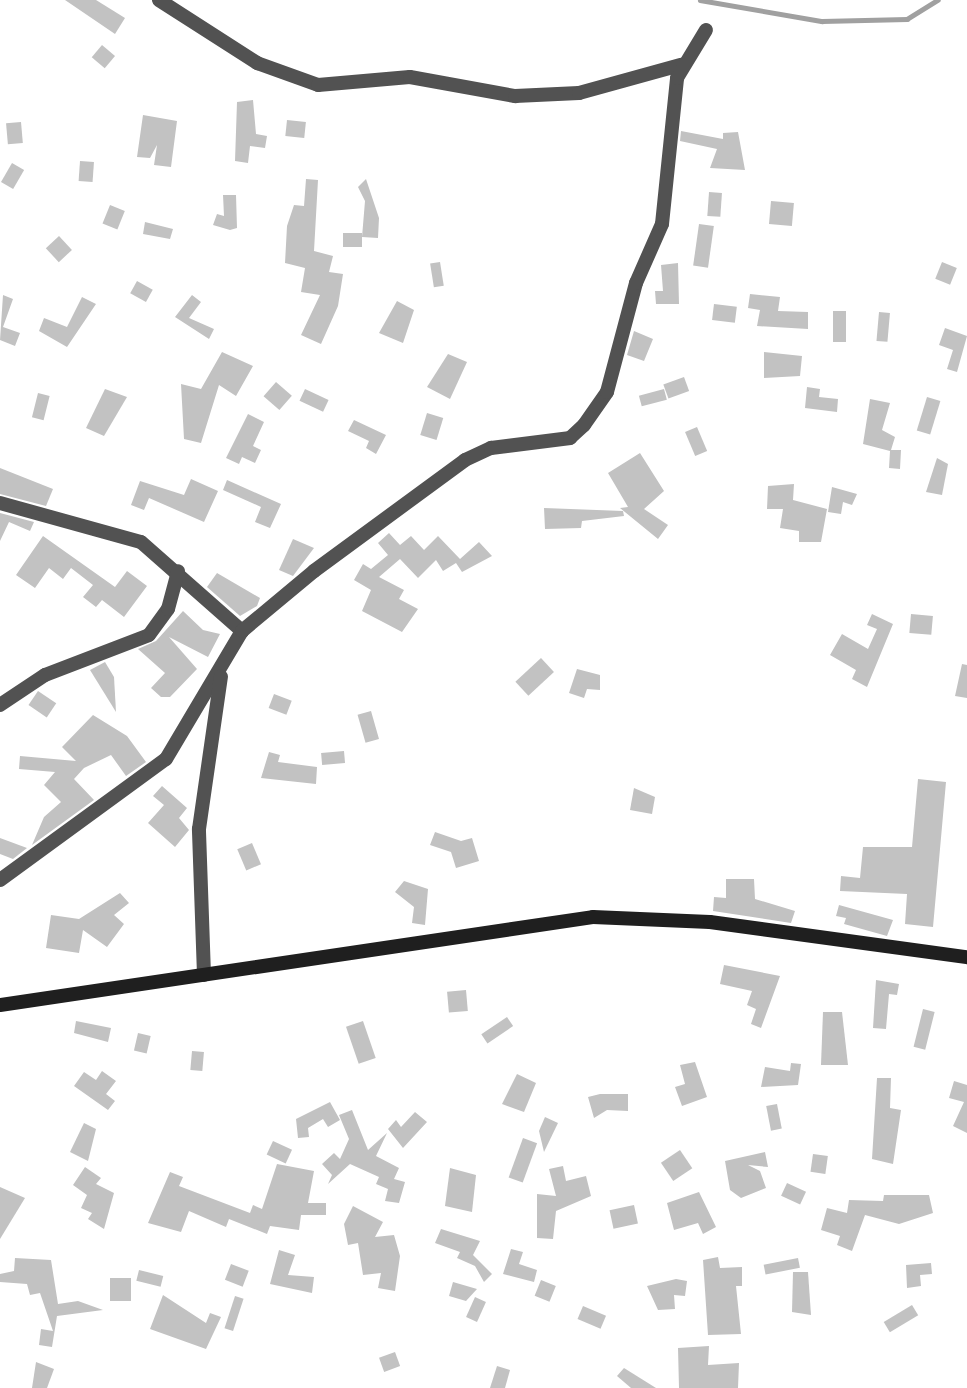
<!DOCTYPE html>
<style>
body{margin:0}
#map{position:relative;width:967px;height:1388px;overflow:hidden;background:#fff;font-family:Raleway,sans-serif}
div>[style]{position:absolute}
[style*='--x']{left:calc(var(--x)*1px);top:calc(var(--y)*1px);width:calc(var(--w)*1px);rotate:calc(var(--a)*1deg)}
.stream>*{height:4.5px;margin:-2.25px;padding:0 2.25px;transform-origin:2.25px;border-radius:2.25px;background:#a0a0a0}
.building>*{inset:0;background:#c2c2c2;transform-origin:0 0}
.minor>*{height:14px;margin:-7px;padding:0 7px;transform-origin:7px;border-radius:7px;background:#525252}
.secondary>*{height:14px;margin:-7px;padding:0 7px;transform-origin:7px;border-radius:7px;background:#1f1f1f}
span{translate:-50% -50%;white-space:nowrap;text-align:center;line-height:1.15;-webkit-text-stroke:5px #fff;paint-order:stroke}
</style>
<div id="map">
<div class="stream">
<div style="--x:700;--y:0;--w:124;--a:9.8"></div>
<div style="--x:822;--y:21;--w:85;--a:-1.3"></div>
<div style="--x:907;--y:19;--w:36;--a:-32"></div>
</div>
<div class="building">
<div style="clip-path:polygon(65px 0,96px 0,125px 18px,115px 34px)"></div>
<div style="left:102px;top:45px;width:17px;height:16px;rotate:40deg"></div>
<div style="clip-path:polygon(253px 100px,256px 134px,267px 136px,265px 148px,250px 146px,248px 163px,235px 161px,237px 102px)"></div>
<div style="clip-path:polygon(143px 115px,177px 121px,171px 167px,154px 165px,157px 145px,150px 158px,137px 157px)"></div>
<div style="left:287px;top:120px;width:19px;height:16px;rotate:6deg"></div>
<div style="left:21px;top:122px;width:21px;height:15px;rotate:85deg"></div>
<div style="clip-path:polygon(681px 131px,723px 139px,723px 133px,738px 132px,745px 170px,710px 168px,717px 149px,680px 141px)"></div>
<div style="left:80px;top:161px;width:14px;height:20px;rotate:4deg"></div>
<div style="left:12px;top:163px;width:14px;height:22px;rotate:30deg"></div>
<div style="clip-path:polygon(306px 179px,318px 180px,314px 251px,333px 256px,329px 272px,343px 274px,338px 306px,321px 344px,301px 335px,320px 295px,301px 292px,305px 268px,285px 263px,287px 226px,294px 205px,304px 206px)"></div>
<div style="clip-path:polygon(366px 179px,379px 218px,378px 238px,362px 237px,365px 201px,358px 187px)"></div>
<div style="left:709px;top:192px;width:13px;height:24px;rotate:4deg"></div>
<div style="clip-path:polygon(223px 195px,236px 195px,237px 228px,230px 230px,213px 225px,217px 214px,224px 216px)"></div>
<div style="left:771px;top:201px;width:23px;height:23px;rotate:5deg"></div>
<div style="left:110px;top:205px;width:16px;height:20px;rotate:22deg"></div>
<div style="clip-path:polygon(145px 222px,173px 229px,170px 239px,143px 234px)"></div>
<div style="left:699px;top:224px;width:15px;height:42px;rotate:8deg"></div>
<div style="left:362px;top:233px;width:14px;height:19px;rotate:90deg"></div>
<div style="left:59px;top:236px;width:19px;height:18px;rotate:47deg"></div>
<div style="left:440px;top:262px;width:24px;height:10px;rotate:81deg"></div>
<div style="left:942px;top:262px;width:16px;height:18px;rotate:22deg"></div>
<div style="clip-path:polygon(678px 263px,679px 304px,656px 304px,655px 291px,663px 291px,661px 265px)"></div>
<div style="left:137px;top:281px;width:18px;height:14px;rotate:29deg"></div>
<div style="clip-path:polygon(750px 294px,780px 297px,778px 311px,808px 312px,808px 329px,757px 326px,760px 310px,748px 308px)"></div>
<div style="clip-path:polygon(3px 295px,13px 299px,3px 327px,20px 333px,15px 346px,0 340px)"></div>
<div style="clip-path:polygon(192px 295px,201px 302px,189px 318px,214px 329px,209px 339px,175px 317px)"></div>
<div style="clip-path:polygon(82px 297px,96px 304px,67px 347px,39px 331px,44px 318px,67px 327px)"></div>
<div style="clip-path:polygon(397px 301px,414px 310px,403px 343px,379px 333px)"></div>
<div style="left:714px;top:304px;width:23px;height:16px;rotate:7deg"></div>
<div style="left:833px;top:311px;width:13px;height:31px"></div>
<div style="left:879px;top:312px;width:11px;height:29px;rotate:5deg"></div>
<div style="clip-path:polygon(945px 328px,967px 336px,957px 372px,947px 369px,953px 350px,939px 345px)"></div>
<div style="clip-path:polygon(634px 331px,653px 339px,644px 361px,627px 355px)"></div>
<div style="clip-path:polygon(222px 352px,253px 366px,236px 396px,219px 385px,201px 443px,184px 439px,181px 384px,201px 389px)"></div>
<div style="clip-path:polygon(764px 352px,802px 356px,800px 376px,764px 378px)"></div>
<div style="clip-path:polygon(448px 354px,467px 362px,450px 399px,427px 387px)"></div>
<div style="left:684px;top:377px;width:15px;height:22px;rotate:70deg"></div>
<div style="left:276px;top:382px;width:21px;height:19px;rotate:41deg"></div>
<div style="clip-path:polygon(807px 387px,820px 389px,819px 397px,838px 399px,837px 412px,805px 408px)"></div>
<div style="clip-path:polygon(105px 389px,127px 397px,104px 436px,86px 428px)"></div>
<div style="left:305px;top:389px;width:26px;height:13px;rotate:25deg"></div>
<div style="left:664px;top:389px;width:11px;height:26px;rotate:75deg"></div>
<div style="left:38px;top:393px;width:12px;height:25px;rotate:14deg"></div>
<div style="left:927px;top:397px;width:14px;height:35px;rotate:17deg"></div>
<div style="clip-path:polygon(870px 399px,890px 403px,882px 430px,895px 437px,891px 450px,901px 450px,900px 469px,889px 468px,890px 451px,863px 444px)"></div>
<div style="left:427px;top:413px;width:17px;height:23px;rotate:17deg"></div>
<div style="clip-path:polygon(248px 414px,264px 422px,253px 446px,261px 450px,255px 463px,242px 457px,239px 464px,226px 458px)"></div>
<div style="clip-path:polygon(354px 420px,386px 435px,376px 454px,366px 448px,369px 441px,348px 431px)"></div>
<div style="left:697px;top:427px;width:26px;height:13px;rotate:67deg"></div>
<div style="clip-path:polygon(640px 453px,664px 491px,644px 509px,668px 525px,658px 539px,620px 508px,628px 507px,608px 473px)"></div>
<div style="clip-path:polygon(937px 458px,948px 464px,942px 495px,926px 492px)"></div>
<div style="clip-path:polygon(0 468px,53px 489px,46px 506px,0 494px)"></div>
<div style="clip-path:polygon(191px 479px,218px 491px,204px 522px,149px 498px,144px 510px,131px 505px,140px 481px,184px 495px)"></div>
<div style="clip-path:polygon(227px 480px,281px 504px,270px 528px,255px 522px,261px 507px,223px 490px)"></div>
<div style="clip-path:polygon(794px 484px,793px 500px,827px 509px,821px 542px,799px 542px,799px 531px,780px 528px,783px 509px,767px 509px,768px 486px)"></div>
<div style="clip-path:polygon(832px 487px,857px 494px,852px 505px,843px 502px,841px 514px,828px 512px)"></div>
<div style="clip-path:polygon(544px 508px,623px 511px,624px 516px,582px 521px,581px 528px,545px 529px)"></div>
<div style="clip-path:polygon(0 513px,34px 522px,30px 531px,9px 522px,0 541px)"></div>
<div style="clip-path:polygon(389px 533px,400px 545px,411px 536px,424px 550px,438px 536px,460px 559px,479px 542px,492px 556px,462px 572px,456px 563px,443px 571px,436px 560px,418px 578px,400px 559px,379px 577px,404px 590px,399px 599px,418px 609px,402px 632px,362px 611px,371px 590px,354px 580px,363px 564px,371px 569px,388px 555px,378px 543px)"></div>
<div style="clip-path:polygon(43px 536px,115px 587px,127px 571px,147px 586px,124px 617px,102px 600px,96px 607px,83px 597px,93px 585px,71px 568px,63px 579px,49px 568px,35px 588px,16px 575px)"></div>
<div style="clip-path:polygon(293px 539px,314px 548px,293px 576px,279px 570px)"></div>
<div style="clip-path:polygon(217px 573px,260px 598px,257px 606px,240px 616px,207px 587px)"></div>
<div style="clip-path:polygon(183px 611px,203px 630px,220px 634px,208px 657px,169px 637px,197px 669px,170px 697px,161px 697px,151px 688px,165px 673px,138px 649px,156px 641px)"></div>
<div style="clip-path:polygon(872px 614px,893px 624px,867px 687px,852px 679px,856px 670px,830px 655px,842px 634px,868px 649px,877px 629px,867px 625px)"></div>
<div style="left:911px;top:614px;width:22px;height:19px;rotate:5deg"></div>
<div style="left:541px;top:658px;width:19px;height:35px;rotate:47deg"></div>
<div style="clip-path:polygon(105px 662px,114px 677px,116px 712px,90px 670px)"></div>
<div style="clip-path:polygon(962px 664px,967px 665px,967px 698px,955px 696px)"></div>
<div style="clip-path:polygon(577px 669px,600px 675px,600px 690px,587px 689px,584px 698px,569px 693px)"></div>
<div style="left:38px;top:691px;width:22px;height:17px;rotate:34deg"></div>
<div style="left:274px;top:694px;width:19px;height:15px;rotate:21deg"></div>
<div style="left:371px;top:711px;width:29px;height:14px;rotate:74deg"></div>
<div style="clip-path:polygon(93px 715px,127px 736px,146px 762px,126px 776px,111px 755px,84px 768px,74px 779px,94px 800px,32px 845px,44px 817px,61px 802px,44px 785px,55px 772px,19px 769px,20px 756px,76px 761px,62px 747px)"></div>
<div style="left:344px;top:751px;width:12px;height:23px;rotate:85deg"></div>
<div style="clip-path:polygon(269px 752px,280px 755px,278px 762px,317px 767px,316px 784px,261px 778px)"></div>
<div style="clip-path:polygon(918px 779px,946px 782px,933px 927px,905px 924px,907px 894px,840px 891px,841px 876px,860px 878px,863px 847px,912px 847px)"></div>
<div style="clip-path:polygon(162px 786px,187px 808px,179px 818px,189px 830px,175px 847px,148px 823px,164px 805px,153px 796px)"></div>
<div style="clip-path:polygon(634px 788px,655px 797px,652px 814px,630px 810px)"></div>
<div style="clip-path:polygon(435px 832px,461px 841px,472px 838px,479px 861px,456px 868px,451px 852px,430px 845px)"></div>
<div style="clip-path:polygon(0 838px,27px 848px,13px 859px,0 854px)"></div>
<div style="left:252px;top:843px;width:23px;height:16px;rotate:67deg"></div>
<div style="clip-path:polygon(726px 879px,754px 879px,755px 899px,795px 911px,791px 923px,713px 911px,714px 897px,726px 898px)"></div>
<div style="clip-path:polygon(404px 881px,428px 889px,425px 925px,412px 923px,414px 907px,395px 892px)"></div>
<div style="clip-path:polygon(120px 893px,129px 903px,114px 915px,124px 924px,107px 947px,83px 930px,79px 953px,46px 948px,51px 915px,79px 919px)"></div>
<div style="clip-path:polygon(839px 905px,893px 920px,887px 936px,844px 924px,846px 918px,836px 916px)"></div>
<div style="clip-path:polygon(724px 965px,780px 976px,761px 1028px,751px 1024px,756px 1009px,747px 1005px,752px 991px,720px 984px)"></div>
<div style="clip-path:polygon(876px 980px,899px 984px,897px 995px,889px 994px,886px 1029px,873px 1028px)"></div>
<div style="left:466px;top:990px;width:21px;height:19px;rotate:85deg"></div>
<div style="left:923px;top:1009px;width:12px;height:39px;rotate:14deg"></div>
<div style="clip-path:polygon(823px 1012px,842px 1012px,848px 1065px,821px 1065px)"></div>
<div style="left:507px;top:1017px;width:11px;height:31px;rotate:56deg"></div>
<div style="clip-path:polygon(76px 1021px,111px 1028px,108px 1042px,74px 1033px)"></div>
<div style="left:363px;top:1021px;width:39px;height:18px;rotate:71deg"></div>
<div style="left:138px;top:1033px;width:13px;height:18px;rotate:13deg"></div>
<div style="left:192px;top:1051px;width:12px;height:19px;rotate:5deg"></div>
<div style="clip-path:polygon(695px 1062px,707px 1097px,682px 1106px,675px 1087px,685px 1084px,680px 1065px)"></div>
<div style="clip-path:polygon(791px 1063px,801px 1064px,798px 1085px,761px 1087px,765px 1067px,790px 1071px)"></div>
<div style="clip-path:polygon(102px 1071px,116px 1081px,106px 1094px,115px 1101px,108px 1110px,74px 1086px,84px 1072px,96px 1080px)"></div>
<div style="clip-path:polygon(517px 1074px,536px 1083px,524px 1112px,502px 1104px)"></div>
<div style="clip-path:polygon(877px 1078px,891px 1078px,890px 1108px,901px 1110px,893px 1164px,872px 1159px)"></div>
<div style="clip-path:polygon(954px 1081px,967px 1085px,967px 1133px,953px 1126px,964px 1102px,949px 1098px)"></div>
<div style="clip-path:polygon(600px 1094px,628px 1094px,628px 1111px,607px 1110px,594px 1118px,588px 1097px)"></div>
<div style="clip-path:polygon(330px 1102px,340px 1120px,328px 1127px,323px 1119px,308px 1128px,309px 1137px,298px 1138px,296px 1119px)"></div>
<div style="left:777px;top:1104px;width:25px;height:11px;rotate:79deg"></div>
<div style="clip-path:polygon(352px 1110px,368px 1150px,387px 1133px,376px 1156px,399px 1168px,394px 1179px,405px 1182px,399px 1203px,385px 1201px,388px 1189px,376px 1184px,379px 1177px,350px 1164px,328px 1184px,332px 1175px,322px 1164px,334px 1153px,340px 1159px,349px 1139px,339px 1115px)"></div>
<div style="clip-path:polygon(415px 1112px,427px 1122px,403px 1148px,388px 1129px,396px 1120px,401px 1127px)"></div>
<div style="clip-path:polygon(545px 1117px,558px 1123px,544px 1152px,539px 1131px)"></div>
<div style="clip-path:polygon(84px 1123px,96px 1129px,88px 1161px,70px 1152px)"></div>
<div style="left:523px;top:1138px;width:15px;height:42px;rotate:20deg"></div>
<div style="left:273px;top:1141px;width:21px;height:15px;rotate:25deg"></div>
<div style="left:680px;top:1150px;width:22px;height:23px;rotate:56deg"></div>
<div style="clip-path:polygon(765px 1152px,768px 1167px,748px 1165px,760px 1171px,766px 1188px,741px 1198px,730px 1190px,725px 1161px)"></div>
<div style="left:813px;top:1154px;width:15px;height:18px;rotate:8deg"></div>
<div style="clip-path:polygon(277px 1164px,314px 1171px,308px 1203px,326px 1203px,326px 1215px,301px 1215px,299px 1230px,270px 1226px,267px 1234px,229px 1219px,226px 1227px,189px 1211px,181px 1232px,148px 1223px,170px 1172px,183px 1177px,179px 1186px,250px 1213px,253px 1205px,262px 1209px)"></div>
<div style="clip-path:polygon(563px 1166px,566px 1181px,586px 1176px,591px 1196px,556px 1211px,553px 1239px,537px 1238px,537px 1194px,556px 1196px,549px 1169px)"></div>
<div style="clip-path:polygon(85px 1167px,101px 1178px,96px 1184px,114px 1193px,104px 1229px,88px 1219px,92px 1213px,81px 1208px,87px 1195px,73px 1185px)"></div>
<div style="clip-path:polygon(450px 1168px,476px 1175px,472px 1212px,445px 1206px)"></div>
<div style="left:787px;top:1183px;width:21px;height:14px;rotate:25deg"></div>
<div style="clip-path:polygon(0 1187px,25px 1198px,0 1239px)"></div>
<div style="clip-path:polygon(699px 1192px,716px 1227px,703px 1234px,698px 1223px,674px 1230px,667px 1203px)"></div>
<div style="clip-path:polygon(884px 1195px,929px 1195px,933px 1213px,899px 1224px,865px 1215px,852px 1251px,837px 1245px,840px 1236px,821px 1230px,827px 1208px,847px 1213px,849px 1200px,883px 1201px)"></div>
<div style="left:634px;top:1205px;width:19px;height:25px;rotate:78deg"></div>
<div style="clip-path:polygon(353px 1206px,383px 1222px,375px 1237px,394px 1235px,400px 1256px,395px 1291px,378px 1288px,381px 1273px,363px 1275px,358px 1243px,348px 1245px,344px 1224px)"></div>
<div style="clip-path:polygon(441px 1229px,480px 1241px,473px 1255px,492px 1274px,484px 1282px,475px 1266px,457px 1258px,460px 1252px,435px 1243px)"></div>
<div style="clip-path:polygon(511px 1249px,523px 1252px,519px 1264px,537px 1270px,534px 1282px,503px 1274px)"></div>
<div style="clip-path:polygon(279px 1250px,295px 1255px,288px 1275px,314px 1277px,312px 1293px,270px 1284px)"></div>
<div style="clip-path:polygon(718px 1257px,720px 1268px,742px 1267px,742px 1286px,736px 1286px,741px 1334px,708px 1335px,703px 1260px)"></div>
<div style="clip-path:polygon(15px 1258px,51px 1260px,58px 1304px,78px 1301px,103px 1310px,57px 1316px,52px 1347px,39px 1345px,41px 1329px,53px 1331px,40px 1293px,30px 1295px,27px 1284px,0 1282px,0 1274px,14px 1271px)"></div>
<div style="left:798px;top:1258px;width:10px;height:35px;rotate:79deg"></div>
<div style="clip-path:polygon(931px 1263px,932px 1274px,920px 1275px,921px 1286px,907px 1288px,906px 1265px)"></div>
<div style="left:231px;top:1264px;width:19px;height:17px;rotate:21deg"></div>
<div style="left:139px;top:1270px;width:25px;height:11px;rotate:14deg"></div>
<div style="clip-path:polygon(793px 1272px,808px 1272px,811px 1315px,792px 1312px)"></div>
<div style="left:110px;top:1278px;width:21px;height:23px"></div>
<div style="clip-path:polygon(676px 1279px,687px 1281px,685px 1296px,674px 1295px,675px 1309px,658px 1310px,647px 1286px)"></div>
<div style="left:541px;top:1280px;width:16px;height:17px;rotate:22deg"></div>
<div style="clip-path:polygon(453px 1282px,477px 1289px,466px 1301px,449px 1296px)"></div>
<div style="clip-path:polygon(163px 1295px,206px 1323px,210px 1313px,221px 1317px,206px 1349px,150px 1329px)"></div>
<div style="left:235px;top:1296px;width:9px;height:34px;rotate:18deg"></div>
<div style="left:475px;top:1297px;width:12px;height:22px;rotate:24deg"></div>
<div style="left:912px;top:1305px;width:12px;height:33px;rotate:59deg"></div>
<div style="left:583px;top:1306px;width:25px;height:14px;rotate:23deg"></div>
<div style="clip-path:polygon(709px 1346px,708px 1365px,739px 1363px,738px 1388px,679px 1388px,678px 1348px)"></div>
<div style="left:395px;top:1352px;width:15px;height:17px;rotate:70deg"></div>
<div style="clip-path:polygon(36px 1362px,54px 1369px,47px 1388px,32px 1388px)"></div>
<div style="clip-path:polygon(497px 1366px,510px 1370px,505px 1388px,490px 1388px)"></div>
<div style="clip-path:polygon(624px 1368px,656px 1388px,631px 1388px,617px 1376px)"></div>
</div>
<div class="minor">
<div style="--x:159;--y:0;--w:117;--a:32.7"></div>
<div style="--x:257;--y:63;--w:65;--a:19.8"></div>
<div style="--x:318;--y:85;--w:92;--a:-5"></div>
<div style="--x:410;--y:77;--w:107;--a:10.3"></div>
<div style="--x:515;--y:96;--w:64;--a:-2.7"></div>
<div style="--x:579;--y:93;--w:106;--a:-15.4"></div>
<div style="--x:0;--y:503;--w:146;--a:15.5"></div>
<div style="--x:141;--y:542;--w:135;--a:41.4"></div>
<div style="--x:0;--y:705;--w:54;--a:-33.7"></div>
<div style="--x:45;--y:675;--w:111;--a:-21"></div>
<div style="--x:149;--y:635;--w:32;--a:-54"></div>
<div style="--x:168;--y:609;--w:39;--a:-75"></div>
<div style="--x:0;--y:880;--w:205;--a:-36.1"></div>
<div style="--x:166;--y:759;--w:149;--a:-59.3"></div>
<div style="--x:242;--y:631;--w:94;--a:-39.8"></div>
<div style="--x:314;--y:571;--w:187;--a:-36.3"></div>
<div style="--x:465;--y:460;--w:29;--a:-25"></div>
<div style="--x:491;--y:448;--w:80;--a:-7.2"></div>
<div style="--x:570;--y:438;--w:19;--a:-43"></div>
<div style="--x:584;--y:425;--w:40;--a:-55.1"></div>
<div style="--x:607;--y:392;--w:113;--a:-75.1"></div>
<div style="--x:636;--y:283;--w:64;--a:-66.2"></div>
<div style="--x:662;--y:224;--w:147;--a:-84.1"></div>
<div style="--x:677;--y:78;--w:56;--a:-58.9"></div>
<div style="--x:204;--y:975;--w:146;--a:-92"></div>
<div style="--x:199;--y:829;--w:154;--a:-81.8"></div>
</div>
<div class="secondary">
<div style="--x:0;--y:1005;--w:599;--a:-8.44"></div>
<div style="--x:593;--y:917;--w:117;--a:2.4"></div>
<div style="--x:710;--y:922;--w:259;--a:7.8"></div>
</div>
</div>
